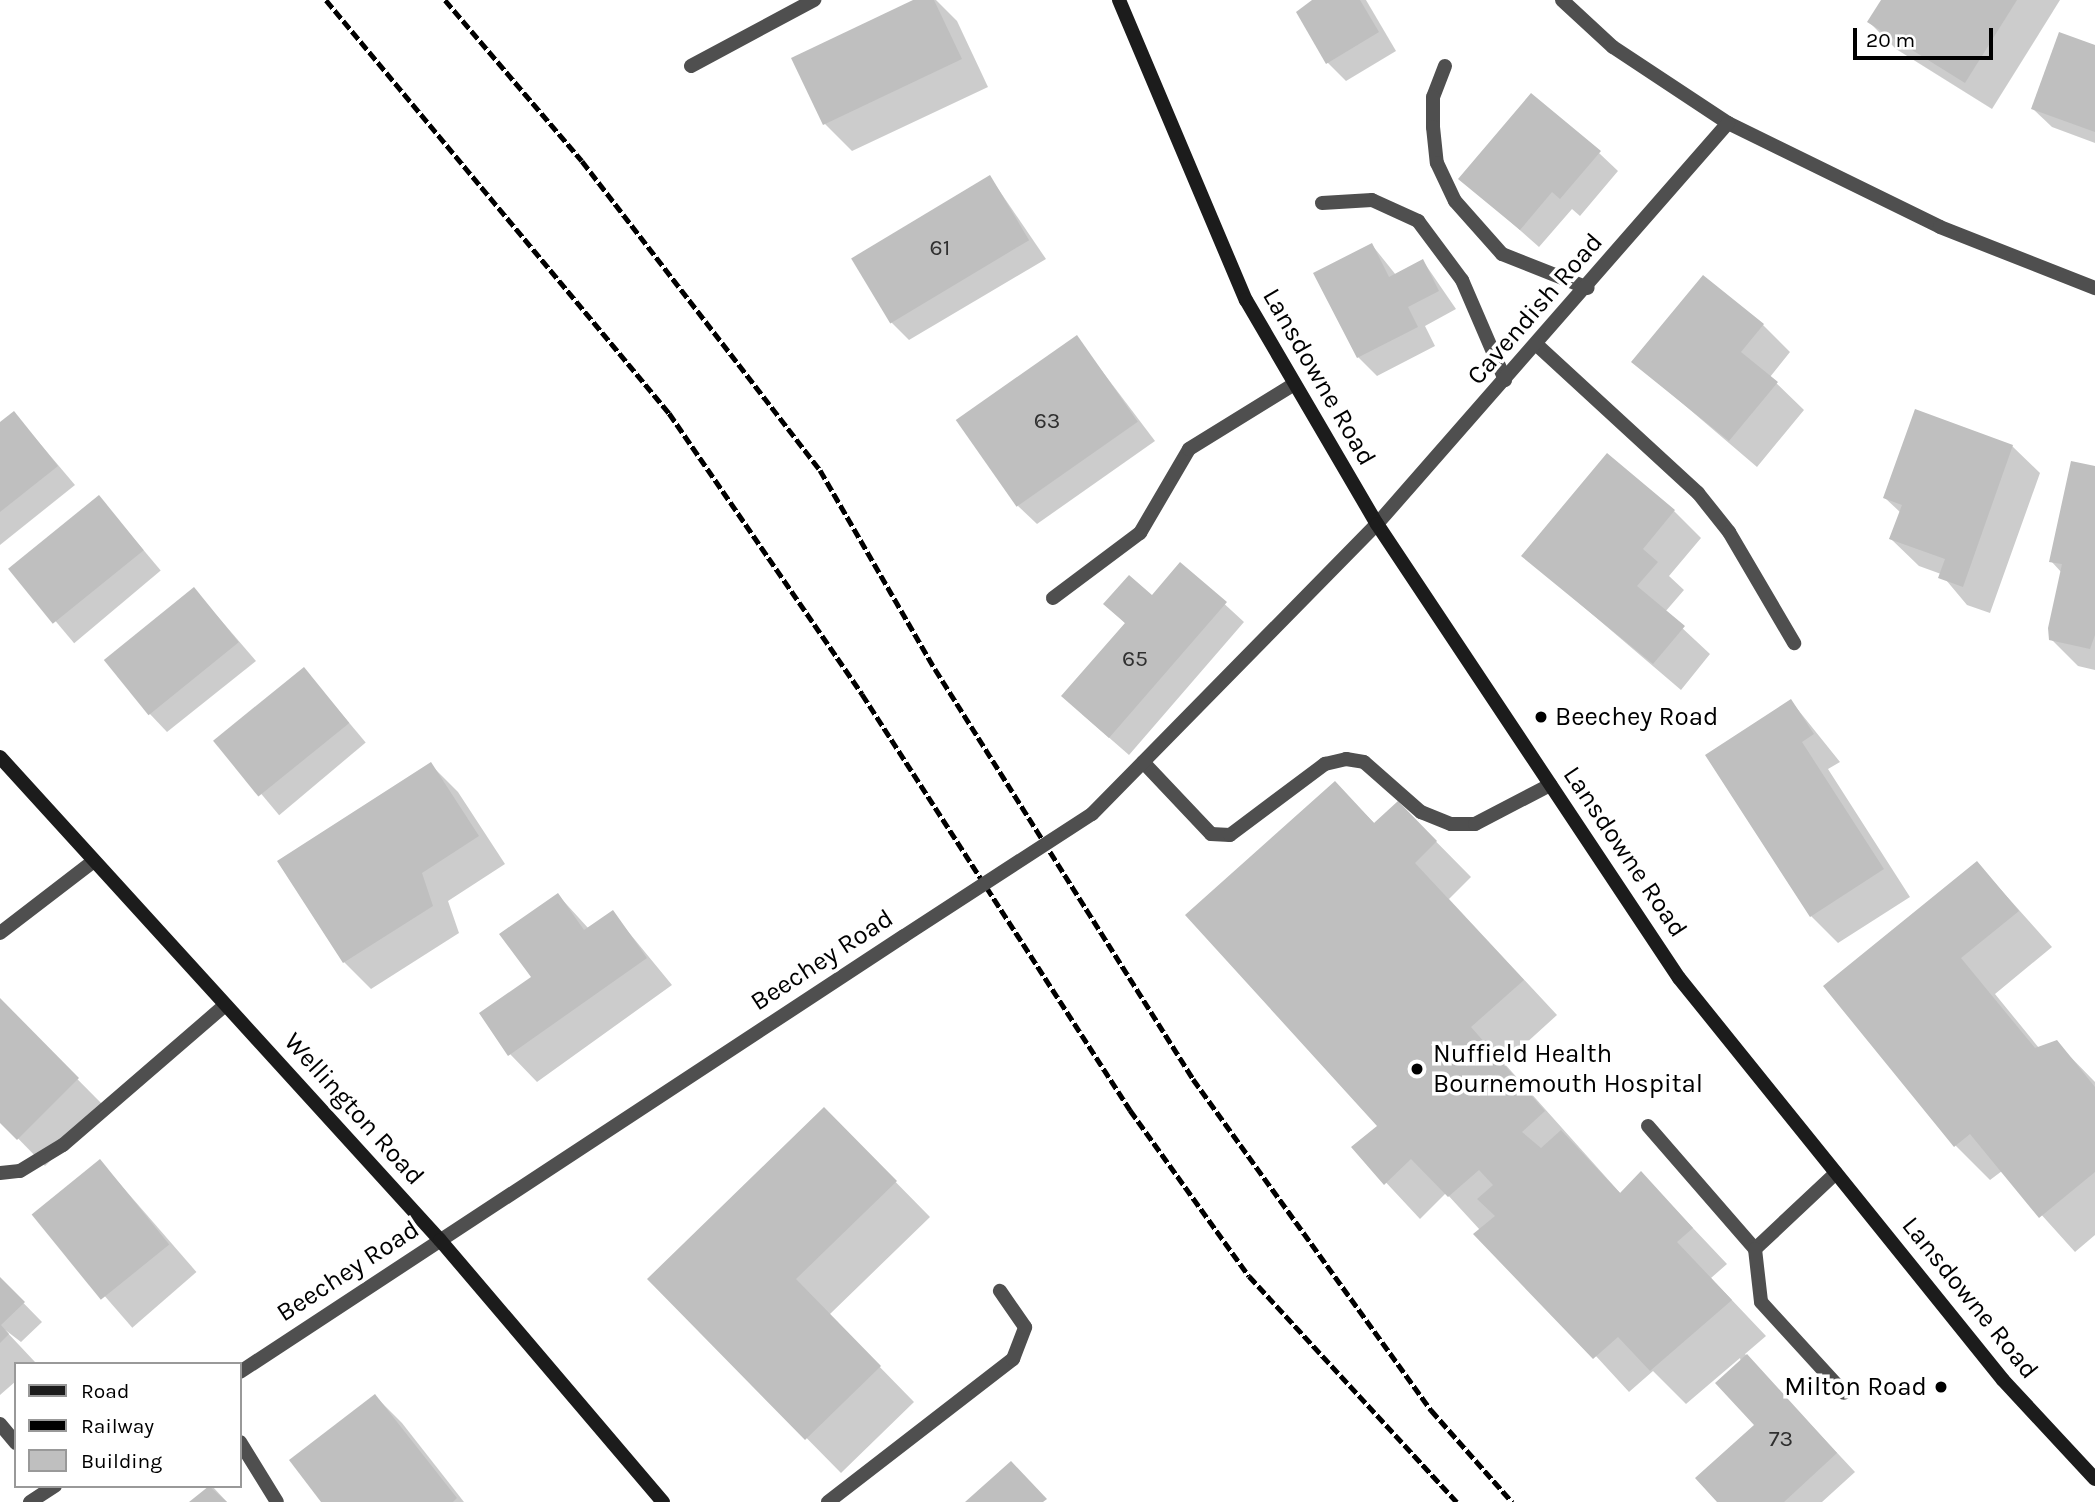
<!DOCTYPE html>
<style>
body{margin:0}
#map{position:relative;width:2095px;height:1502px;overflow:hidden;background:#fff;font-family:Karla,sans-serif}
div>[style]{position:absolute}
[style*='--x']{left:calc(var(--x)*1px);top:calc(var(--y)*1px);width:calc(var(--w)*1px);rotate:calc(var(--a)*1deg)}
.shadow>*{inset:0;background:#0003;transform-origin:0 0}
.building>*{inset:0;background:#bfbfbf;transform-origin:0 0}
.lane>*{height:14px;margin:-7px;padding:0 7px;transform-origin:7px;border-radius:7px;background:#4f4f4f}
.street>*{height:14px;margin:-7px;padding:0 7px;transform-origin:7px;border-radius:7px;background:#4f4f4f}
.secondary>*{height:14px;margin:-7px;padding:0 7px;transform-origin:7px;border-radius:7px;background:#1c1c1c}
.rail>*{height:5px;margin-top:-2.5px;transform-origin:0;background:repeating-linear-gradient(90deg,#000 0 10px,transparent 0 13.5px)}
.street-bridge>*{height:14px;margin:-7px;padding:0 7px;transform-origin:7px;border-radius:7px;background:#4f4f4f}
.dots>*{width:19px;height:19px;translate:-50% -50%;box-sizing:border-box;border:4px solid #fff;border-radius:50%}
span{translate:-50% -50%;white-space:nowrap;text-align:center;line-height:1.15;-webkit-text-stroke:7px #fff;paint-order:stroke}
.number-label{font-size:23px;color:#303030}
.number-label span{-webkit-text-stroke-width:0}
.street-label{font-size:26px;color:#000}
.poi-label{font-size:26px;color:#000}
.left{translate:0 -50%;text-align:left}
.right{translate:-100% -50%;text-align:right}
.legend{position:absolute;left:14px;top:1362px;width:228px;height:126px;box-sizing:border-box;background:#fff;border:2px solid #999;margin:0;padding:9px 12px;list-style:none;font-size:21px;color:#000}
.legend li{display:flex;align-items:center;gap:14px;height:35px}
.legend b{width:35px;border:2px solid #999}
.scale{position:absolute;left:1853px;top:28px;width:140px;height:32px;box-sizing:border-box;border:4px solid #000;border-top:0;padding-left:9px;font-size:21px;line-height:24px;white-space:nowrap;color:#000;-webkit-text-stroke:5px #fff;paint-order:stroke}
</style>
<div id="map">
<div class="shadow">
<div style="clip-path:polygon(917px 0,936px 0,957px 21px,988px 87px,852px 151px,825px 124px)"></div>
<div style="clip-path:polygon(1315px 0,1366px 0,1396px 51px,1346px 81px,1328px 63px)"></div>
<div style="clip-path:polygon(1883px 0,2060px 0,1992px 109px,1896px 49px,1869px 22px)"></div>
<div style="clip-path:polygon(2095px 47px,2095px 143px,2052px 127px,2033px 109px)"></div>
<div style="clip-path:polygon(1599px 153px,1618px 171px,1580px 216px,1572px 209px,1539px 247px,1461px 178px)"></div>
<div style="clip-path:polygon(990px 177px,1046px 259px,909px 340px,890px 321px)"></div>
<div style="clip-path:polygon(1372px 245px,1396px 275px,1423px 261px,1456px 309px,1425px 326px,1435px 346px,1377px 376px,1358px 357px,1316px 274px)"></div>
<div style="clip-path:polygon(1763px 325px,1790px 352px,1770px 377px,1804px 410px,1757px 467px,1634px 362px)"></div>
<div style="clip-path:polygon(1077px 338px,1155px 441px,1037px 524px,1018px 506px)"></div>
<div style="clip-path:polygon(14px 413px,75px 485px,0 545px,0 424px)"></div>
<div style="clip-path:polygon(2012px 446px,2040px 473px,1990px 613px,1967px 605px,1941px 574px,1919px 566px,1891px 539px,1901px 513px,1885px 498px)"></div>
<div style="clip-path:polygon(2095px 468px,2095px 670px,2078px 666px,2051px 639px,2062px 573px,2051px 561px)"></div>
<div style="left:99px;top:497px;width:96px;height:113px;rotate:50deg"></div>
<div style="clip-path:polygon(1674px 511px,1701px 538px,1669px 576px,1684px 590px,1665px 612px,1710px 654px,1681px 690px,1524px 556px)"></div>
<div style="clip-path:polygon(1181px 564px,1244px 622px,1129px 755px,1082px 714px,1126px 624px,1106px 604px,1152px 597px)"></div>
<div style="clip-path:polygon(194px 589px,256px 661px,167px 732px,149px 713px)"></div>
<div style="left:304px;top:669px;width:96px;height:113px;rotate:50deg"></div>
<div style="clip-path:polygon(1791px 701px,1840px 762px,1828px 769px,1910px 897px,1838px 943px,1811px 916px)"></div>
<div style="clip-path:polygon(431px 765px,458px 792px,505px 864px,448px 901px,459px 933px,371px 989px,344px 962px)"></div>
<div style="clip-path:polygon(1335px 783px,1375px 824px,1398px 803px,1471px 877px,1449px 899px,1557px 1015px,1504px 1063px,1621px 1194px,1675px 1209px,1727px 1264px,1711px 1278px,1766px 1336px,1745px 1354px,1855px 1472px,1822px 1502px,1720px 1502px,1756px 1425px,1740px 1358px,1686px 1404px,1653px 1371px,1629px 1392px,1446px 1193px,1420px 1219px,1353px 1147px,1380px 1126px)"></div>
<div style="clip-path:polygon(1977px 863px,2052px 947px,1995px 994px,2039px 1048px,2056px 1042px,2095px 1082px,2095px 1235px,2075px 1252px,2002px 1171px,1990px 1180px,1955px 1145px,1825px 986px)"></div>
<div style="clip-path:polygon(558px 895px,589px 929px,612px 912px,672px 985px,537px 1082px,510px 1054px)"></div>
<div style="clip-path:polygon(1px 1002px,105px 1107px,45px 1166px,0 1120px)"></div>
<div style="clip-path:polygon(824px 1109px,930px 1217px,829px 1315px,914px 1402px,841px 1473px,650px 1279px)"></div>
<div style="left:100px;top:1161px;width:147px;height:85px;rotate:49deg"></div>
<div style="clip-path:polygon(0 1279px,42px 1322px,21px 1342px,4px 1329px,35px 1362px,16px 1364px,16px 1381px,0 1395px)"></div>
<div style="clip-path:polygon(375px 1396px,402px 1423px,464px 1502px,324px 1502px)"></div>
<div style="clip-path:polygon(212px 1486px,227px 1502px,192px 1502px)"></div>
</div>
<div class="building">
<div style="clip-path:polygon(913px 0,934px 0,962px 59px,823px 125px,791px 58px)"></div>
<div style="clip-path:polygon(1312px 0,1360px 0,1379px 32px,1326px 64px,1296px 12px)"></div>
<div style="clip-path:polygon(1881px 0,2017px 0,1965px 83px,1867px 22px)"></div>
<div style="clip-path:polygon(2059px 32px,2095px 45px,2095px 132px,2031px 109px)"></div>
<div style="clip-path:polygon(1531px 93px,1601px 151px,1560px 199px,1552px 192px,1520px 230px,1458px 179px)"></div>
<div style="left:990px;top:175px;width:76px;height:162px;rotate:59deg"></div>
<div style="clip-path:polygon(1372px 243px,1389px 277px,1423px 259px,1439px 291px,1408px 307px,1418px 327px,1357px 358px,1313px 273px)"></div>
<div style="clip-path:polygon(1703px 275px,1764px 324px,1741px 352px,1778px 382px,1729px 441px,1631px 362px)"></div>
<div style="left:1077px;top:335px;width:106px;height:148px;rotate:55deg"></div>
<div style="clip-path:polygon(1915px 409px,2013px 445px,1963px 587px,1938px 578px,1945px 559px,1889px 539px,1902px 505px,1883px 498px)"></div>
<div style="clip-path:polygon(14px 411px,58px 466px,0 512px,0 422px)"></div>
<div style="clip-path:polygon(1607px 453px,1675px 510px,1643px 549px,1658px 562px,1637px 586px,1685px 626px,1653px 664px,1521px 556px)"></div>
<div style="clip-path:polygon(2071px 461px,2095px 466px,2095px 635px,2090px 649px,2049px 640px,2048px 628px,2062px 564px,2049px 562px)"></div>
<div style="left:99px;top:495px;width:71px;height:117px;rotate:51deg"></div>
<div style="clip-path:polygon(1180px 562px,1227px 602px,1109px 738px,1061px 696px,1125px 623px,1103px 604px,1129px 575px,1152px 595px)"></div>
<div style="left:194px;top:587px;width:71px;height:116px;rotate:51deg"></div>
<div style="left:304px;top:667px;width:72px;height:117px;rotate:51deg"></div>
<div style="clip-path:polygon(1791px 699px,1814px 734px,1802px 742px,1884px 869px,1810px 917px,1705px 755px)"></div>
<div style="clip-path:polygon(431px 762px,479px 836px,422px 873px,433px 906px,343px 963px,277px 861px)"></div>
<div style="clip-path:polygon(1335px 781px,1374px 823px,1398px 801px,1437px 841px,1415px 863px,1524px 980px,1471px 1027px,1545px 1111px,1522px 1132px,1541px 1148px,1561px 1130px,1620px 1193px,1641px 1171px,1693px 1228px,1677px 1242px,1732px 1300px,1650px 1371px,1618px 1337px,1593px 1359px,1473px 1234px,1495px 1216px,1477px 1199px,1493px 1185px,1479px 1170px,1448px 1197px,1411px 1159px,1384px 1185px,1351px 1147px,1377px 1126px,1185px 915px)"></div>
<div style="clip-path:polygon(1977px 861px,2019px 911px,1961px 958px,2035px 1048px,2057px 1040px,2095px 1087px,2095px 1172px,2039px 1218px,1970px 1134px,1954px 1147px,1823px 986px)"></div>
<div style="clip-path:polygon(558px 893px,584px 930px,613px 910px,647px 958px,508px 1056px,479px 1013px,531px 977px,499px 934px)"></div>
<div style="clip-path:polygon(0 998px,79px 1078px,17px 1140px,0 1123px)"></div>
<div style="clip-path:polygon(824px 1107px,897px 1181px,796px 1279px,881px 1366px,805px 1440px,647px 1279px)"></div>
<div style="left:100px;top:1159px;width:110px;height:88px;rotate:51deg"></div>
<div style="clip-path:polygon(0 1277px,25px 1302px,1px 1325px,9px 1334px,0 1343px)"></div>
<div style="clip-path:polygon(1747px 1354px,1837px 1453px,1784px 1502px,1717px 1502px,1695px 1478px,1754px 1425px,1715px 1383px)"></div>
<div style="clip-path:polygon(375px 1394px,457px 1498px,453px 1502px,321px 1502px,289px 1460px)"></div>
<div style="clip-path:polygon(1011px 1461px,1047px 1499px,1043px 1502px,965px 1502px)"></div>
<div style="clip-path:polygon(209px 1486px,227px 1502px,189px 1502px)"></div>
</div>
<div class="lane">
<div style="--x:691;--y:66;--w:140;--a:-28.2"></div>
<div style="--x:1445;--y:66;--w:33;--a:111"></div>
<div style="--x:1433;--y:97;--w:30;--a:90"></div>
<div style="--x:1433;--y:127;--w:36;--a:84"></div>
<div style="--x:1437;--y:163;--w:42;--a:64.7"></div>
<div style="--x:1455;--y:201;--w:71;--a:48.4"></div>
<div style="--x:1502;--y:254;--w:92;--a:21.6"></div>
<div style="--x:1322;--y:203;--w:50;--a:-3.4"></div>
<div style="--x:1372;--y:200;--w:51;--a:24.5"></div>
<div style="--x:1418;--y:221;--w:74;--a:53.3"></div>
<div style="--x:1462;--y:280;--w:109;--a:66.7"></div>
<div style="--x:1537;--y:345;--w:219;--a:42.6"></div>
<div style="--x:1698;--y:493;--w:50;--a:51.5"></div>
<div style="--x:1729;--y:532;--w:129;--a:59.6"></div>
<div style="--x:1053;--y:598;--w:109;--a:-36.8"></div>
<div style="--x:1140;--y:533;--w:97;--a:-59.7"></div>
<div style="--x:1189;--y:449;--w:120;--a:-31.7"></div>
<div style="--x:1143;--y:762;--w:99;--a:46.6"></div>
<div style="--x:1211;--y:834;--w:19;--a:3"></div>
<div style="--x:1230;--y:835;--w:119;--a:-36.8"></div>
<div style="--x:1325;--y:764;--w:22;--a:-13"></div>
<div style="--x:1346;--y:759;--w:18;--a:9"></div>
<div style="--x:1364;--y:762;--w:76;--a:41.3"></div>
<div style="--x:1421;--y:812;--w:32;--a:22"></div>
<div style="--x:1451;--y:824;--w:24;--a:0"></div>
<div style="--x:1475;--y:824;--w:85;--a:-27.5"></div>
<div style="--x:0;--y:933;--w:118;--a:-37.5"></div>
<div style="--x:1648;--y:1126;--w:163;--a:49"></div>
<div style="--x:1755;--y:1249;--w:111;--a:-43.2"></div>
<div style="--x:0;--y:1173;--w:20;--a:-6"></div>
<div style="--x:20;--y:1171;--w:50;--a:-31.2"></div>
<div style="--x:63;--y:1145;--w:214;--a:-40.8"></div>
<div style="--x:1755;--y:1249;--w:53;--a:83.5"></div>
<div style="--x:1761;--y:1302;--w:123;--a:47.6"></div>
<div style="--x:0;--y:1424;--w:25;--a:50"></div>
<div style="--x:240;--y:1442;--w:70;--a:58.3"></div>
<div style="--x:828;--y:1502;--w:234;--a:-37.7"></div>
<div style="--x:1013;--y:1359;--w:34;--a:-69"></div>
<div style="--x:1025;--y:1327;--w:44;--a:-124.8"></div>
</div>
<div class="street">
<div style="--x:1562;--y:0;--w:69;--a:42.7"></div>
<div style="--x:1613;--y:47;--w:138;--a:33.5"></div>
<div style="--x:1728;--y:123;--w:236;--a:26.1"></div>
<div style="--x:1940;--y:227;--w:167;--a:21.5"></div>
<div style="--x:1092;--y:814;--w:407;--a:-45.5"></div>
<div style="--x:1377;--y:524;--w:533;--a:-48.8"></div>
<div style="--x:240;--y:1372;--w:794;--a:-33.29"></div>
<div style="--x:30;--y:1502;--w:30;--a:-33"></div>
</div>
<div class="secondary">
<div style="--x:1119;--y:0;--w:326;--a:67.1"></div>
<div style="--x:1246;--y:300;--w:259;--a:59.7"></div>
<div style="--x:1377;--y:524;--w:545;--a:56.37"></div>
<div style="--x:1679;--y:978;--w:516;--a:51.13"></div>
<div style="--x:2003;--y:1380;--w:135;--a:47.1"></div>
<div style="--x:0;--y:757;--w:653;--a:47.67"></div>
<div style="--x:440;--y:1240;--w:344;--a:49.6"></div>
</div>
<div class="rail">
<div style="--x:326;--y:0;--w:537;--a:50.29"></div>
<div style="--x:669;--y:413;--w:341;--a:55.5"></div>
<div style="--x:862;--y:694;--w:495;--a:57.2"></div>
<div style="--x:1130;--y:1110;--w:204;--a:54.4"></div>
<div style="--x:1249;--y:1276;--w:307;--a:47.4"></div>
<div style="--x:445;--y:0;--w:211;--a:49.6"></div>
<div style="--x:582;--y:161;--w:390;--a:52.4"></div>
<div style="--x:820;--y:470;--w:230;--a:60"></div>
<div style="--x:935;--y:669;--w:484;--a:57.8"></div>
<div style="--x:1193;--y:1079;--w:408;--a:54.3"></div>
<div style="--x:1431;--y:1410;--w:123;--a:48.6"></div>
</div>
<div class="street-bridge">
<div style="--x:904;--y:936;--w:224;--a:-33"></div>
</div>
<div class="dots">
<div style="left:1541px;top:717px;background:#000"></div>
<div style="left:1417px;top:1069px;background:#000"></div>
<div style="left:1941px;top:1387px;background:#000"></div>
</div>
<div class="number-label">
<span style="left:940px;top:248px">61</span>
<span style="left:1047px;top:421px">63</span>
<span style="left:1135px;top:659px">65</span>
<span style="left:1781px;top:1439px">73</span>
</div>
<div class="street-label">
<span style="left:1535px;top:309px;rotate:-49deg">Cavendish Road</span>
<span style="left:1319px;top:377px;rotate:60deg">Lansdowne Road</span>
<span style="left:1625px;top:852px;rotate:56deg">Lansdowne Road</span>
<span style="left:822px;top:960px;rotate:-33deg">Beechey Road</span>
<span style="left:354px;top:1109px;rotate:48deg">Wellington Road</span>
<span style="left:348px;top:1271px;rotate:-33deg">Beechey Road</span>
<span style="left:1970px;top:1298px;rotate:51deg">Lansdowne Road</span>
</div>
<div class="poi-label">
<span class="left" style="left:1555px;top:717px">Beechey Road</span>
<span class="left" style="left:1433px;top:1069px">Nuffield Health<br>Bournemouth Hospital</span>
<span class="right" style="left:1927px;top:1387px">Milton Road</span>
</div>
<ul class="legend">
<li><b style="height:9px;background:#1c1c1c"></b>Road</li>
<li><b style="height:9px;background:#000"></b>Railway</li>
<li><b style="height:19px;background:#bfbfbf"></b>Building</li>
</ul>
<div class="scale">20 m</div>
</div>
